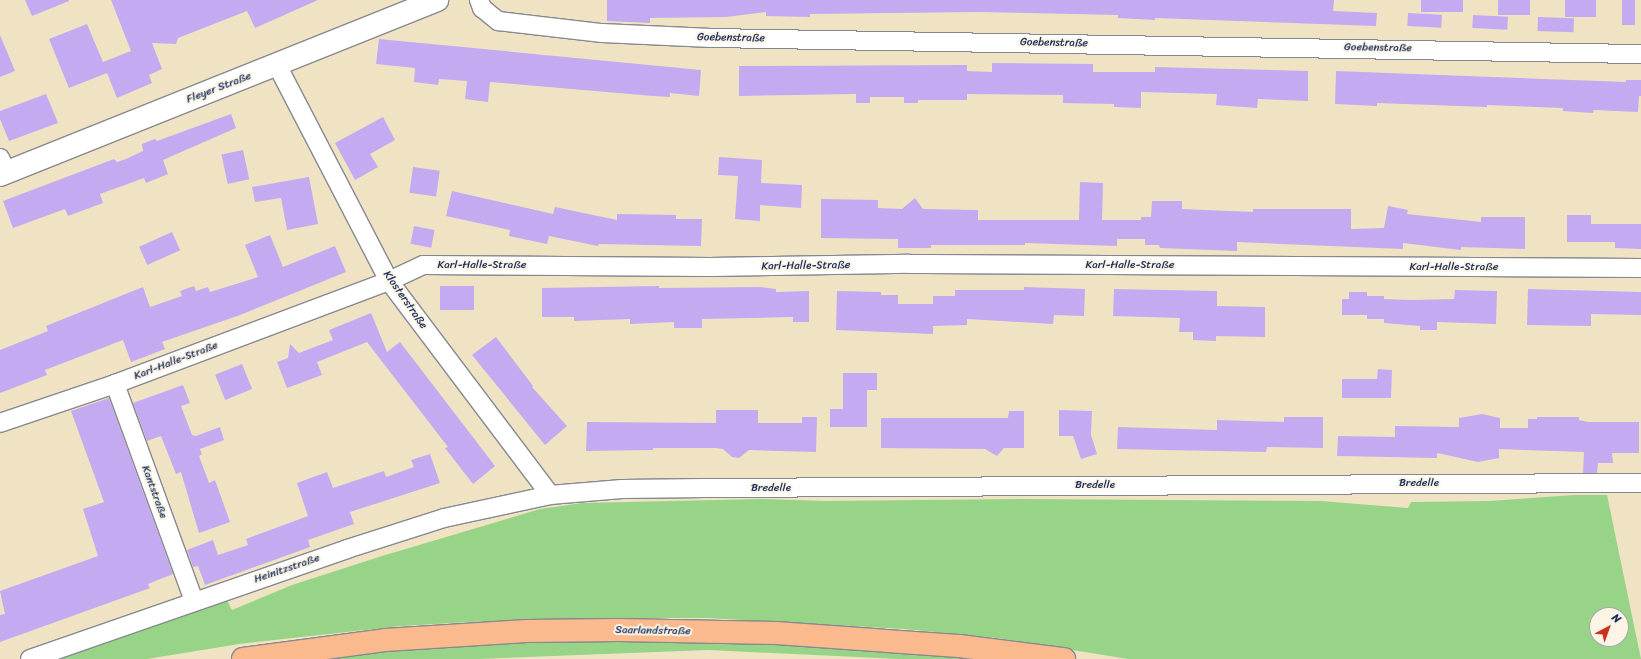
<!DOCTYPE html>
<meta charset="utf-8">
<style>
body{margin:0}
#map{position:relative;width:1641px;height:659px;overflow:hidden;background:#f0e3c4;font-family:Sriracha,sans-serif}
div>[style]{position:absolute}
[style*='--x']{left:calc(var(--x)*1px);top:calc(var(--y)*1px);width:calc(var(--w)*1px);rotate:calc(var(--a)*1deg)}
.green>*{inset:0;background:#98d488}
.building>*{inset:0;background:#c4aaf0;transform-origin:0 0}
.roads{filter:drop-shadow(1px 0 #868991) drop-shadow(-1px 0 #868991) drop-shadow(0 1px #868991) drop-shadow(0 -1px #868991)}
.minor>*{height:18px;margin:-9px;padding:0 9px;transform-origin:9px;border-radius:9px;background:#fff}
.tertiary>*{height:22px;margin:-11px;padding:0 11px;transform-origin:11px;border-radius:11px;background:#fff}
.trunk>*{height:22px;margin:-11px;padding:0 11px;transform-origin:11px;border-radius:11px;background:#fbba8d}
span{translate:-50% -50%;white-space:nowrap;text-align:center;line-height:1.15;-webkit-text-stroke:4px #fcf5e5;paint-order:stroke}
.street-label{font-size:11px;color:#1b2f5e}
.north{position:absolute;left:1589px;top:607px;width:40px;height:40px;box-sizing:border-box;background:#fcf5e5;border:1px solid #a2a6af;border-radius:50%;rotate:41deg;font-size:11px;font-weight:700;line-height:16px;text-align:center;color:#1b2f5e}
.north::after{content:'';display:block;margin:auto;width:14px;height:18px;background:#c8321e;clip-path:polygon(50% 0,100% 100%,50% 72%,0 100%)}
</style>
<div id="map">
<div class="green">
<div style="clip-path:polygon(evenodd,1574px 495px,1607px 495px,1641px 659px,1128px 659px,997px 638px,904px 629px,707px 618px,646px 618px,469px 622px,401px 626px,239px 644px,147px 659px,61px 659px,227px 600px,232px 610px,292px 585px,382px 556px,540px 509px,582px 503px,761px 499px,826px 501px,1022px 499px,1321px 501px,1408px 508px,1411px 502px,1489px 501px,1574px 495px,1597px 615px,1621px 615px,1621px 639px,1597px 639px,1597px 615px)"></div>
<div style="clip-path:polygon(609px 639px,860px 646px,1001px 659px,899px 659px,708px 650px,478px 659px,300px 659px,398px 649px)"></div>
</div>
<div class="building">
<div style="clip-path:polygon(25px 0,69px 0,69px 1px,32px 16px)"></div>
<div style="clip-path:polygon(111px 0,318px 0,255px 28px,247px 11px,178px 38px,176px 44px,152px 43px,162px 69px,149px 75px,152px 83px,117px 98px,107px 73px,69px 88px,49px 39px,87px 24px,103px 62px,131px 51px)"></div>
<div style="clip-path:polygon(607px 0,1334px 0,1333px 11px,1377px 13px,1376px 26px,1155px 18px,1155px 20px,1118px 18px,1118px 15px,977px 12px,810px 14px,810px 17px,766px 16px,766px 12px,726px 17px,650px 18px,650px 23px,607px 21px)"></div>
<div style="left:1421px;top:0;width:42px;height:12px"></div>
<div style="left:1498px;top:0;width:32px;height:15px"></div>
<div style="left:1565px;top:0;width:31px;height:17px"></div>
<div style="left:1622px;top:0;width:13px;height:25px"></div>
<div style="left:1408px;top:13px;width:34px;height:13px;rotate:3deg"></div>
<div style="left:1473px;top:15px;width:35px;height:13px;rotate:3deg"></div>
<div style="left:1538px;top:17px;width:36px;height:14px;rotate:2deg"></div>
<div style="clip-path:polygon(0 35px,15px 71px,0 77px)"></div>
<div style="clip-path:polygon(379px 39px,701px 70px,699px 96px,670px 93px,670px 97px,653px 96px,490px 82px,488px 102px,465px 99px,467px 81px,439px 79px,438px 85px,414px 82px,415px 68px,376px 64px)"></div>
<div style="clip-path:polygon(992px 63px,1093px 64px,1093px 72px,1155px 72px,1155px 67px,1308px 71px,1308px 101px,1258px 99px,1257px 108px,1216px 105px,1217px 94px,1141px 92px,1141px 108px,1114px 107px,1114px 104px,1063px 103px,1063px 95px,967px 94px,967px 100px,918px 100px,918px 103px,904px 103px,904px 97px,870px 97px,870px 103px,856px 103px,856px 94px,739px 96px,739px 66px,967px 65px,967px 71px,992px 72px)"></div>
<div style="clip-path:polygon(1336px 71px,1626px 82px,1626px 80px,1641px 80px,1641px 96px,1639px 96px,1638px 112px,1594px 110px,1593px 113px,1563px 111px,1563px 108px,1487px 105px,1487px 107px,1377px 103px,1377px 106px,1335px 104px)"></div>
<div style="clip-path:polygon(46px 94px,58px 123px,9px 141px,0 119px,0 111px)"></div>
<div style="clip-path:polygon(231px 114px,236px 128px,163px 160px,168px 174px,146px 183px,144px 178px,100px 194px,103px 203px,68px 216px,65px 209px,13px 228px,3px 201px,114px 159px,117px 162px,126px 159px,143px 151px,142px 144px,155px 139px,157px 141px)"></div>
<div style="clip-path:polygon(383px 117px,395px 140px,370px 154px,378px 167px,355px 180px,335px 143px)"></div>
<div style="left:243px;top:150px;width:30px;height:22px;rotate:78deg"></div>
<div style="clip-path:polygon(719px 157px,762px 160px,761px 183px,802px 185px,801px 208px,760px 205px,760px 221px,735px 219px,738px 176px,718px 175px)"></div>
<div style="left:413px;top:167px;width:27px;height:26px;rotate:8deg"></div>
<div style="clip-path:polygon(309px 177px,318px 224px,287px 230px,281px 198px,255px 202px,252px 187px)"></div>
<div style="clip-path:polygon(1080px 182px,1103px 183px,1102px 220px,1141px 220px,1141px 217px,1151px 217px,1152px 201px,1182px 201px,1182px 209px,1253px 212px,1253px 209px,1351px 209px,1351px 229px,1384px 228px,1388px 206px,1408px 210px,1407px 214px,1481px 222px,1481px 217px,1525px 217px,1525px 249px,1461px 247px,1461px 250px,1403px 243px,1403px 249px,1237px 242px,1237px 251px,1160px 248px,1159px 245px,1145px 245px,1145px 239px,1117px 239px,1117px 246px,1025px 243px,1025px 245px,931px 245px,931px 248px,898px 248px,898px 239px,821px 238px,821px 199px,878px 200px,878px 208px,902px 209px,915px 198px,923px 209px,978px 210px,978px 220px,1079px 220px)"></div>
<div style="clip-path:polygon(452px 191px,553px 214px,555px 207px,617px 220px,617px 214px,676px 215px,676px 219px,702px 219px,701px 246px,599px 244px,598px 246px,549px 236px,547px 244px,509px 236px,510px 230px,446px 216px)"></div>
<div style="clip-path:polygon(1567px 215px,1591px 215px,1591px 224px,1641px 224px,1641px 249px,1615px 248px,1615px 242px,1567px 242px)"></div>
<div style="left:414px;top:226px;width:21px;height:18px;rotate:11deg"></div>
<div style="left:172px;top:232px;width:20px;height:36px;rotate:66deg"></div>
<div style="clip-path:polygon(270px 235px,283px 267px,335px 246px,346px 272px,240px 315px,162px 342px,165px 349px,131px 362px,123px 340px,45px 370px,47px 375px,0 393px,0 350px,48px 331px,46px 326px,143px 287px,150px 307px,182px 296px,180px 291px,194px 286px,196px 291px,208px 287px,210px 292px,258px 277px,245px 245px)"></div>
<div style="left:440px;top:286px;width:34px;height:24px"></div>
<div style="clip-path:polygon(659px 286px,659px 288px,760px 287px,776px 289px,776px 292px,809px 291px,809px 322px,793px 322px,793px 317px,702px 319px,702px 328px,674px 328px,674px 322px,630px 324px,630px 319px,574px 321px,574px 317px,542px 317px,542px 288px)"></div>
<div style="clip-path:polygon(1024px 287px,1085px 289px,1084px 316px,1054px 315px,1053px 324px,967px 319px,967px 325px,933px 326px,933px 334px,836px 330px,837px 291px,881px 292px,881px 295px,898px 295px,898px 304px,933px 304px,933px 296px,955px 296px,955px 290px,1024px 290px)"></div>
<div style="clip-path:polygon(1114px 289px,1217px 291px,1217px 306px,1265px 307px,1265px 337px,1216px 336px,1216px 341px,1193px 340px,1193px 332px,1179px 332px,1180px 318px,1113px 316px)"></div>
<div style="clip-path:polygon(1528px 289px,1641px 292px,1641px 315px,1591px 314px,1591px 326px,1527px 325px)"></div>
<div style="clip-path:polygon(1455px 290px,1497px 291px,1496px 324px,1437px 322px,1437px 330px,1420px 330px,1420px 326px,1384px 323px,1384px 319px,1367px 319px,1367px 315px,1342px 315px,1342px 299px,1349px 299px,1349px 292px,1367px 292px,1367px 296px,1384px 296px,1384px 299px,1411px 300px,1454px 299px)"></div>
<div style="clip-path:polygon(371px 313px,387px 352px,400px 342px,495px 466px,473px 484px,445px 448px,448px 447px,367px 342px,317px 362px,322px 375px,287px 388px,277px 362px,288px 358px,290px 344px,299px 353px,333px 340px,329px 330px)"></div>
<div style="clip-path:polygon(496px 337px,533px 386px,532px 387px,567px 426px,545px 445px,472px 355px)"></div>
<div style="left:242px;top:364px;width:27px;height:29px;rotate:68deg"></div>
<div style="clip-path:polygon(1378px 369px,1392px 370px,1391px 398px,1342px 398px,1342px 379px,1377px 379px)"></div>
<div style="clip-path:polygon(843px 373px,877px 373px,877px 390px,867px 390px,867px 427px,830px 427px,830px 409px,843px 409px)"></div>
<div style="clip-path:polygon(183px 385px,190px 403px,181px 406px,192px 435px,196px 436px,220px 427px,224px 440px,200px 449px,202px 454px,199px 456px,209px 483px,215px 480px,230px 522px,199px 533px,181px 472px,176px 474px,161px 436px,147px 441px,133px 403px)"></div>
<div style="clip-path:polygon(109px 398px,173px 574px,148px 584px,150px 588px,0 642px,0 615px,5px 614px,0 591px,98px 556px,83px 509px,104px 502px,71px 411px)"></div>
<div style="clip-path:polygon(716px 410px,758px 410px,758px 423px,802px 423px,802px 417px,817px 417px,816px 452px,749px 450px,739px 458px,732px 457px,723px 449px,715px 448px,653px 448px,653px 450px,586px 451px,587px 422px,716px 423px)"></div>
<div style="clip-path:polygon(1059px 410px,1092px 411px,1091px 435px,1097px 454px,1081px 459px,1073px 436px,1059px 436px)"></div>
<div style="clip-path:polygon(1009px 411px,1024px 411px,1024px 448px,1004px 448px,997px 456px,985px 449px,881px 448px,881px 418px,1008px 418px)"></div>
<div style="clip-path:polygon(1482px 414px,1500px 418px,1500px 428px,1528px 428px,1528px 419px,1537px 419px,1537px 417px,1579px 417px,1579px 420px,1588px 422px,1639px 422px,1639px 453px,1612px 453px,1613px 463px,1598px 463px,1597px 473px,1583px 473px,1584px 452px,1499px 449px,1499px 458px,1478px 462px,1437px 453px,1437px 458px,1337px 456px,1338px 436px,1395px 437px,1395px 426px,1459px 427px,1459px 418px)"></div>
<div style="clip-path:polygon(1284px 417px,1323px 417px,1323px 448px,1267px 447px,1266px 452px,1117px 449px,1118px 427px,1217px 430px,1217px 420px,1284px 422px)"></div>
<div style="clip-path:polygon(430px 454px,440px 483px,350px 512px,354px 524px,308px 540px,310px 547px,205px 585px,198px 566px,193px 567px,187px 550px,213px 540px,218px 555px,248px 545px,246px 539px,308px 516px,297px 483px,327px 472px,333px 488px,384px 471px,386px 477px,414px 467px,411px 460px)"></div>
</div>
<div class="roads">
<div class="minor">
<div style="--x:479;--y:0;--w:9;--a:69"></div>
<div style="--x:482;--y:8;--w:21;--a:39"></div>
<div style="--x:498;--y:21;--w:105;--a:6.6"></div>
<div style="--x:602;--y:33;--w:109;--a:2.6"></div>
<div style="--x:711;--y:38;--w:930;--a:0.99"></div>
<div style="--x:277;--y:65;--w:243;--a:62.6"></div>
<div style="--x:389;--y:281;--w:268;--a:53"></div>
<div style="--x:0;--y:158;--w:17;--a:65"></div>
<div style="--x:115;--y:384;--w:231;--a:70"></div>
<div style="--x:0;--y:423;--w:121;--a:-18.7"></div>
<div style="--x:115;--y:384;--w:293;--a:-20.6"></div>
<div style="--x:389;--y:281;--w:38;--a:-25"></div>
<div style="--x:423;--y:265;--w:287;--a:0.4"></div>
<div style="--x:710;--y:267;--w:200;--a:-0.9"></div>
<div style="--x:910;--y:264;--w:731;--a:0.31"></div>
<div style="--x:30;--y:659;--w:336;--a:-19.1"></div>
<div style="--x:347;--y:549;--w:102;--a:-17.7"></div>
<div style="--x:444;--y:518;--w:108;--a:-12.2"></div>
<div style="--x:550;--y:495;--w:72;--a:-4.8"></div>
<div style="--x:622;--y:489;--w:83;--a:-0.7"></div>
<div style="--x:705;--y:488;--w:936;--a:-0.31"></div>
</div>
<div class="tertiary">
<div style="--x:0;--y:175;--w:471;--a:-21.8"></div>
</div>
<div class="trunk">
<div style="--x:243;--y:659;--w:143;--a:-7.6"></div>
<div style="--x:385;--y:640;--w:142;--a:-3.6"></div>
<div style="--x:527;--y:631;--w:92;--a:-0.6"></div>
<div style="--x:619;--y:630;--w:157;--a:1.1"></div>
<div style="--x:776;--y:633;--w:183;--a:4.1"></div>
<div style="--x:959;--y:646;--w:106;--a:7.1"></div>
</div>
</div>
<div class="street-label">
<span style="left:731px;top:38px;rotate:1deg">Goebenstraße</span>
<span style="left:1054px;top:43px;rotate:1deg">Goebenstraße</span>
<span style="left:1378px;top:48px;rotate:1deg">Goebenstraße</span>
<span style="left:219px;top:88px;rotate:-21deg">Fleyer Straße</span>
<span style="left:482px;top:265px">Karl-Halle-Straße</span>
<span style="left:1130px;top:265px">Karl-Halle-Straße</span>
<span style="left:806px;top:266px;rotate:-1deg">Karl-Halle-Straße</span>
<span style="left:1454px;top:267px">Karl-Halle-Straße</span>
<span style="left:405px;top:300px;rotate:55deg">Klosterstraße</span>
<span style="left:176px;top:361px;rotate:-21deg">Karl-Halle-Straße</span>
<span style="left:1419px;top:483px">Bredelle</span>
<span style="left:1095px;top:485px">Bredelle</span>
<span style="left:771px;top:488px">Bredelle</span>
<span style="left:154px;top:492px;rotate:70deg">Kantstraße</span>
<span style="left:287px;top:569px;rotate:-19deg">Heinitzstraße</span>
<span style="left:653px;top:631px;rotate:1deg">Saarlandstraße</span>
</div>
<div class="north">N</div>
</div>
